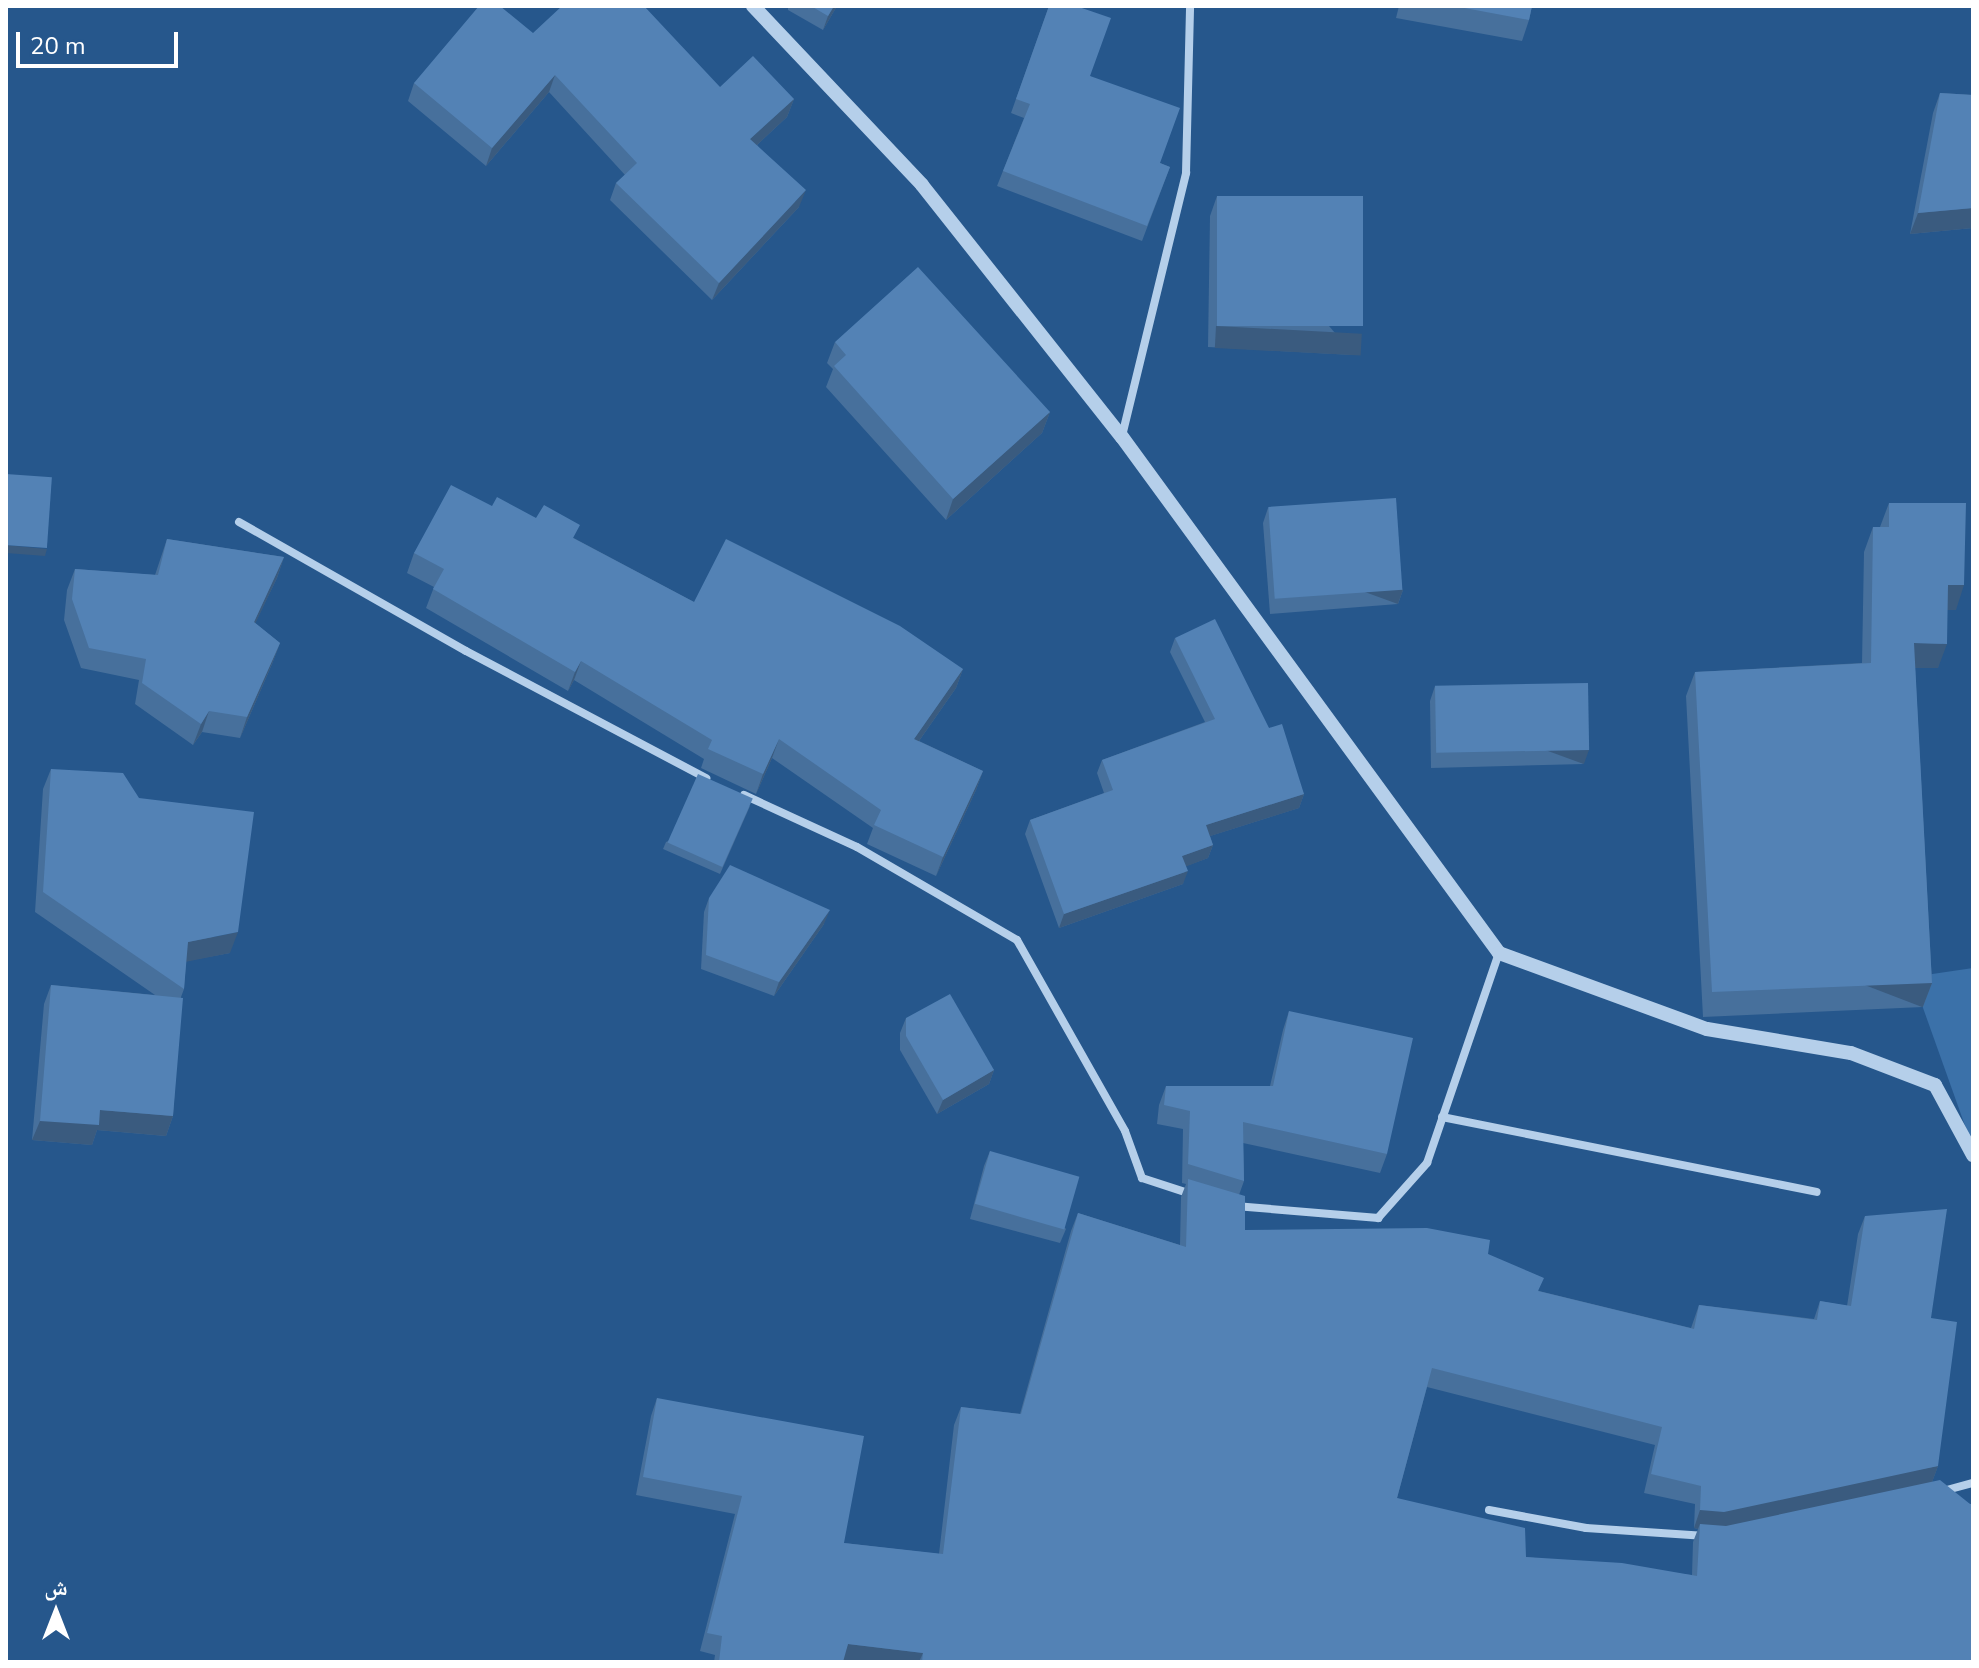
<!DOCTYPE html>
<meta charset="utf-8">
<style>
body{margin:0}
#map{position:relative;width:1979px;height:1668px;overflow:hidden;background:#26578c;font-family:"Nunito Sans","Noto Naskh Arabic",sans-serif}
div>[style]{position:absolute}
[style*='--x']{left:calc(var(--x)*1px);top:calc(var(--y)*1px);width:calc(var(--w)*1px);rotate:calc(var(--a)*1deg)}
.green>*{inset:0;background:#3b71a9}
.minor>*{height:8px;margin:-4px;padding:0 4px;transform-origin:4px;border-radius:4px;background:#b5cfea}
.tertiary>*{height:14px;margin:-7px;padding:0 7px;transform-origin:7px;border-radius:7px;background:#b5cfea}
.wall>*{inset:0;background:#47709c}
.shaded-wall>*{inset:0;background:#3a5b7f;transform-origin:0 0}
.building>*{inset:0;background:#5382b5;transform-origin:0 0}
span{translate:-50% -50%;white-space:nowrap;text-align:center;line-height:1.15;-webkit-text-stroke:7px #26578c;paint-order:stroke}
.frame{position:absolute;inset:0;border:8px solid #fff;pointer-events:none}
.north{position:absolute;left:16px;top:1572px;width:80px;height:80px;-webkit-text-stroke:6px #26578c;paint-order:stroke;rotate:0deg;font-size:22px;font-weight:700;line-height:32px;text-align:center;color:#fff}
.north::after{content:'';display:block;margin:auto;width:28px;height:36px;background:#fff;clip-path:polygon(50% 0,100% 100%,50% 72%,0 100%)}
.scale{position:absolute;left:16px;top:32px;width:162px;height:36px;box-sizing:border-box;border:4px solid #fff;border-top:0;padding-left:10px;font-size:24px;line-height:28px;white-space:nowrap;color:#fff;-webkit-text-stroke:6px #26578c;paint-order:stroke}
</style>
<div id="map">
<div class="green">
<div style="clip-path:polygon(1973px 968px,1973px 1148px,1912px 977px)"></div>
</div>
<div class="minor">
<div style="--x:1122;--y:436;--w:271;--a:-76.3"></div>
<div style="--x:1186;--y:173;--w:167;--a:-88.6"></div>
<div style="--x:239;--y:522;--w:261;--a:29.6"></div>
<div style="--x:466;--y:651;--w:272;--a:27.9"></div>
<div style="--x:744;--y:795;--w:124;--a:24.7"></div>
<div style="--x:857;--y:847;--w:185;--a:30.2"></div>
<div style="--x:1017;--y:940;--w:219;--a:60.5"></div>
<div style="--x:1125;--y:1131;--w:50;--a:70.1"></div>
<div style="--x:1142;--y:1178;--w:52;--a:18.1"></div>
<div style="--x:1442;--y:1117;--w:382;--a:11.3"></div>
<div style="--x:1235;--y:1206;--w:144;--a:4.8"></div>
<div style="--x:1378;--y:1218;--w:74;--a:-48.3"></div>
<div style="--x:1427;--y:1163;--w:222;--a:-71.1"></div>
<div style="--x:1943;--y:1491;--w:31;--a:-15"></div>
<div style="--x:1489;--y:1510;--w:99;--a:10.5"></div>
<div style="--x:1586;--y:1528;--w:120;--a:3.8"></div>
</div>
<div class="tertiary">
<div style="--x:753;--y:6;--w:246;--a:46.6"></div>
<div style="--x:922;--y:185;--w:322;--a:51.6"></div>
<div style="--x:1122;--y:437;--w:639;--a:53.85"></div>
<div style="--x:1499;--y:953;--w:221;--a:20.1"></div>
<div style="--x:1707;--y:1029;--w:146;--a:9.5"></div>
<div style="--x:1851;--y:1053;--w:90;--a:20.9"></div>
<div style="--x:1935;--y:1085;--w:80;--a:61.5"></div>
</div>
<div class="wall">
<div style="clip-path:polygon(788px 6px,837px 6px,823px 30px,788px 10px)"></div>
<div style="clip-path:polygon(1049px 6px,1090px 76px,1160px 163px,1170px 167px,1142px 241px,997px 186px,1024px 118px,1011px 113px)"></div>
<div style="clip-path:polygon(1399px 6px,1532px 6px,1529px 20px,1522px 41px,1396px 18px)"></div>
<div style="clip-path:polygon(533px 33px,720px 87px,794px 99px,787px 117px,757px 145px,799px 207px,712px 300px,610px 200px,616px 183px,625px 175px,549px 92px,486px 166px,408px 101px,414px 83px)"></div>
<div style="clip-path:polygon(1940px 93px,1973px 95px,1973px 228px,1910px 234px,1933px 113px)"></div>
<div style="clip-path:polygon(1217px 196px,1354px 355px,1208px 347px,1210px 216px)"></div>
<div style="clip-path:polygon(835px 342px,1050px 412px,1042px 433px,946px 520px,826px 387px,833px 369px,827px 363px)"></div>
<div style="clip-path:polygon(1889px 503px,1956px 610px,1947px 610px,1938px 668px,1915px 668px,1932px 983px,1923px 1007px,1703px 1017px,1686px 696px,1695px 672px,1862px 663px,1864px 552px,1873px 527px,1880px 527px)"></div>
<div style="clip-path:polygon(492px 506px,536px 518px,694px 602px,963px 669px,956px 688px,919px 741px,983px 771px,976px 790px,936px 876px,867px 844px,873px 828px,772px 758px,756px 794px,701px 768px,704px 759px,574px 680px,568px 691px,426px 608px,434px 587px,407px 573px,414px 553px)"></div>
<div style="clip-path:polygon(1268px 508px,1403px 590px,1398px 604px,1270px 614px,1263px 523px)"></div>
<div style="clip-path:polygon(167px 539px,284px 557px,277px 578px,255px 623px,280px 643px,272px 664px,240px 738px,202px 732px,193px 745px,135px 704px,139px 680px,81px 668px,64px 620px,67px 590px,75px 569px,155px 575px)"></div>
<div style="clip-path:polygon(1175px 638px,1269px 728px,1304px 794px,1299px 808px,1210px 836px,1213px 845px,1208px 858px,1186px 866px,1183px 884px,1059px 928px,1025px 834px,1030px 820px,1104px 793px,1097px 773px,1102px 760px,1205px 722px,1170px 652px)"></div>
<div style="clip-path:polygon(1435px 686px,1584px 764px,1431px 768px,1430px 701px)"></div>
<div style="clip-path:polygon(51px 769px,230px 953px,186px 961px,184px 989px,181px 997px,173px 1116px,166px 1136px,97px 1130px,92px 1145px,32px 1140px,44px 1004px,51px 985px,155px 995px,35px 912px,43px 789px)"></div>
<div style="clip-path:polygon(750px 806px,720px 874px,663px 849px,666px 842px)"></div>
<div style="clip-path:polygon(709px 898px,824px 924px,774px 996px,701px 969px,704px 912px)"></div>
<div style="clip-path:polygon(evenodd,1289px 1011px,1387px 1154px,1380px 1173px,1243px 1143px,1244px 1181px,1239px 1195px,1245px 1230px,1488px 1254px,1539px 1291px,1691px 1328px,1699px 1305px,1814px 1319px,1820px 1301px,1847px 1306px,1858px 1234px,1865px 1216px,1931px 1318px,1938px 1466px,1932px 1482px,1970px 1504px,1973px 1662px,714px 1662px,715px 1655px,700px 1651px,735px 1514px,636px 1495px,651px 1416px,657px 1398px,844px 1543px,939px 1554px,954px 1425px,961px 1407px,1020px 1414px,1071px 1231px,1078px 1213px,1180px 1245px,1181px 1197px,1186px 1184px,1182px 1183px,1183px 1129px,1157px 1124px,1159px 1105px,1166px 1086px,1270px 1086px,1283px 1030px,1289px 1011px,1427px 1387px,1655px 1445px,1644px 1493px,1695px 1504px,1694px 1528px,1698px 1529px,1693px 1542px,1692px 1575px,1526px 1557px,1397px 1498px,1427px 1387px)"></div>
<div style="clip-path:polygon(906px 1018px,994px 1070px,989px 1084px,937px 1114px,900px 1050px,900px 1033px)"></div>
<div style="clip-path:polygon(990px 1151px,1066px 1229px,1060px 1243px,970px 1219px,984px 1166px)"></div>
</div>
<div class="shaded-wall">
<div style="clip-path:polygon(834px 6px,837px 6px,823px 30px,828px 16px)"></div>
<div style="clip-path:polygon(555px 75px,549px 92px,486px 166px,492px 148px)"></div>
<div style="clip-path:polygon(794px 99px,787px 117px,744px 157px,750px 139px)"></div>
<div style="clip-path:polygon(806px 190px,799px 207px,712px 300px,719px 283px)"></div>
<div style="clip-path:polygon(1973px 208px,1973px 228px,1910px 234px,1918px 213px)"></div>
<div style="left:1216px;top:326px;width:146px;height:22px;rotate:3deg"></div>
<div style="clip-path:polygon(1050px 412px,1042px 433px,946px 520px,953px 499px)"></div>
<div style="clip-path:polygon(6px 545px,47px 549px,45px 556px,6px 553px)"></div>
<div style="clip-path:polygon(284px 557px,277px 578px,246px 643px,254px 622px)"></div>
<div style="clip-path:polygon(1948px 585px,1964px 585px,1956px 610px,1939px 610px)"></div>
<div style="left:1403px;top:590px;width:15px;height:128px;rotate:110deg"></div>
<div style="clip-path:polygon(280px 643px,272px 664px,240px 738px,247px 717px)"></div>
<div style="clip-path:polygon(1914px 643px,1947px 644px,1938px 668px,1905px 668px)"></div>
<div style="clip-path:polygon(581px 661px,574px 680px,568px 691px,575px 672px)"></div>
<div style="clip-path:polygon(963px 669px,956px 688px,907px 758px,914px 739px)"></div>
<div style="clip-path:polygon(209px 711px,202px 732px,193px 745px,201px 724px)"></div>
<div style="clip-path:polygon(779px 739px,772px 758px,756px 794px,763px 774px)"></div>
<div style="left:1589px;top:750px;width:15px;height:152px;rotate:110deg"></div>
<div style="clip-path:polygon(983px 771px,976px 790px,936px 876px,943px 857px)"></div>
<div style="clip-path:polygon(1304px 794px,1299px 808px,1201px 839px,1206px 825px)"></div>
<div style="clip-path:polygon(1213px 845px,1208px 858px,1177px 870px,1182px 856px)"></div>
<div style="clip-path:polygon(1188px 871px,1183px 884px,1059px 928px,1064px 914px)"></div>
<div style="clip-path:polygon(830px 910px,824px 924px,774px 996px,779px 982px)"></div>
<div style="clip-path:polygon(238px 932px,230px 953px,180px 963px,188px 942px)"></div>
<div style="left:1932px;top:983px;width:26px;height:220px;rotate:111deg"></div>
<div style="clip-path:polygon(994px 1070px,989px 1084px,937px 1114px,943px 1100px)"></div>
<div style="clip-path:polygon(100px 1110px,173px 1116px,166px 1136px,97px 1130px,92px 1145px,32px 1140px,40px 1121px)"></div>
<div style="clip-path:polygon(1938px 1466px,1931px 1485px,1718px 1530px,1700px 1524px,1698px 1529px,1694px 1528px,1700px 1510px)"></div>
<div style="clip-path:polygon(848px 1644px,923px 1653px,919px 1662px,841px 1662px)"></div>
</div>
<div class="building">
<div style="clip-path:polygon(479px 6px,500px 6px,533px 33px,562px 6px,644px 6px,720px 87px,753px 56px,794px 99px,750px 139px,806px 190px,719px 283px,616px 183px,637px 163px,555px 75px,492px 148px,414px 83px)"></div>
<div style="clip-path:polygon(811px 6px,834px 6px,828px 16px)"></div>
<div style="clip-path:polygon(1049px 6px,1076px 6px,1111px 18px,1090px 76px,1180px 108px,1160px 163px,1170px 167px,1147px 226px,1003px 171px,1030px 104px,1016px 99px)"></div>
<div style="clip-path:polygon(1454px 6px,1532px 6px,1529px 20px)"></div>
<div style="clip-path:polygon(1940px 93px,1973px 95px,1973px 208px,1918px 213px)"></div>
<div style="left:1217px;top:196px;width:146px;height:130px"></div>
<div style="clip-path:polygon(918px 267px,1050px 412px,953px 499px,834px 366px,846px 355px,835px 342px)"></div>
<div style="left:6px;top:474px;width:46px;height:71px;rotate:4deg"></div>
<div style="clip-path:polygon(451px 485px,492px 506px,497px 497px,536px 518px,544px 505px,580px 525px,573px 538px,694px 602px,726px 539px,900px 626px,963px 669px,914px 739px,983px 771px,943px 857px,874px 825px,881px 810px,779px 739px,763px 774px,708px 749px,712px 740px,581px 661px,575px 672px,433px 589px,444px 569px,414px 553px)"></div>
<div style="left:1396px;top:498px;width:92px;height:128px;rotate:86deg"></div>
<div style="clip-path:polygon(1889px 503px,1966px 503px,1964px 585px,1948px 585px,1947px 644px,1914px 643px,1932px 983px,1712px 992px,1695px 672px,1871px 663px,1873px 527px,1889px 527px)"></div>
<div style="clip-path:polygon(167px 539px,284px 557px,254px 622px,280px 643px,247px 717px,209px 711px,201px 724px,142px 683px,146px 659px,89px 648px,72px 599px,75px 569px,158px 575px)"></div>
<div style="clip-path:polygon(1215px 619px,1269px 728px,1282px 724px,1304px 794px,1206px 825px,1213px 845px,1182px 856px,1188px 871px,1064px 914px,1030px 820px,1113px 790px,1102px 760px,1215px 719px,1175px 638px)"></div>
<div style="left:1588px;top:683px;width:67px;height:153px;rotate:89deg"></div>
<div style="clip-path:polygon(51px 769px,123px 773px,139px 798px,254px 812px,238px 932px,188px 942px,184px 989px,43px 892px)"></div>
<div style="left:698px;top:774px;width:60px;height:75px;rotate:24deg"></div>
<div style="clip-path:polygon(730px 865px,830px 910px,779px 982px,706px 955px,709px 898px)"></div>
<div style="clip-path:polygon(51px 985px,183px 998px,173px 1116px,100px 1110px,99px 1125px,40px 1121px)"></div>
<div style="clip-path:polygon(950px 994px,994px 1070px,943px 1100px,906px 1036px,906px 1018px)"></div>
<div style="clip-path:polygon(1289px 1011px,1413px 1038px,1387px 1154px,1243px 1122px,1244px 1181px,1188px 1164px,1190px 1111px,1164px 1105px,1166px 1086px,1273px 1086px)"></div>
<div style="left:990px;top:1151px;width:93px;height:55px;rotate:16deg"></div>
<div style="clip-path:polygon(1188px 1179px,1245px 1196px,1245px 1230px,1427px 1228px,1490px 1240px,1488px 1254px,1544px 1278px,1538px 1291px,1694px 1329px,1699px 1305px,1817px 1320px,1820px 1301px,1851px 1306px,1865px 1216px,1947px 1209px,1931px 1318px,1957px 1322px,1938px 1466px,1724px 1512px,1700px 1510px,1701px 1486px,1651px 1474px,1662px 1427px,1432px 1368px,1397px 1498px,1525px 1528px,1526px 1557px,1622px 1563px,1697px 1576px,1700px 1524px,1726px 1526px,1940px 1480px,1970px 1504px,1973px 1504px,1973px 1662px,922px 1662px,923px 1653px,848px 1644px,843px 1662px,719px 1662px,722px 1636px,707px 1633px,742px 1496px,643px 1477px,657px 1398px,864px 1436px,844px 1543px,943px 1554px,961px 1407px,1021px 1414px,1078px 1213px,1186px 1247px)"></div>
</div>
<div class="frame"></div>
<div class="north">ش</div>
<div class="scale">20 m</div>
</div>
